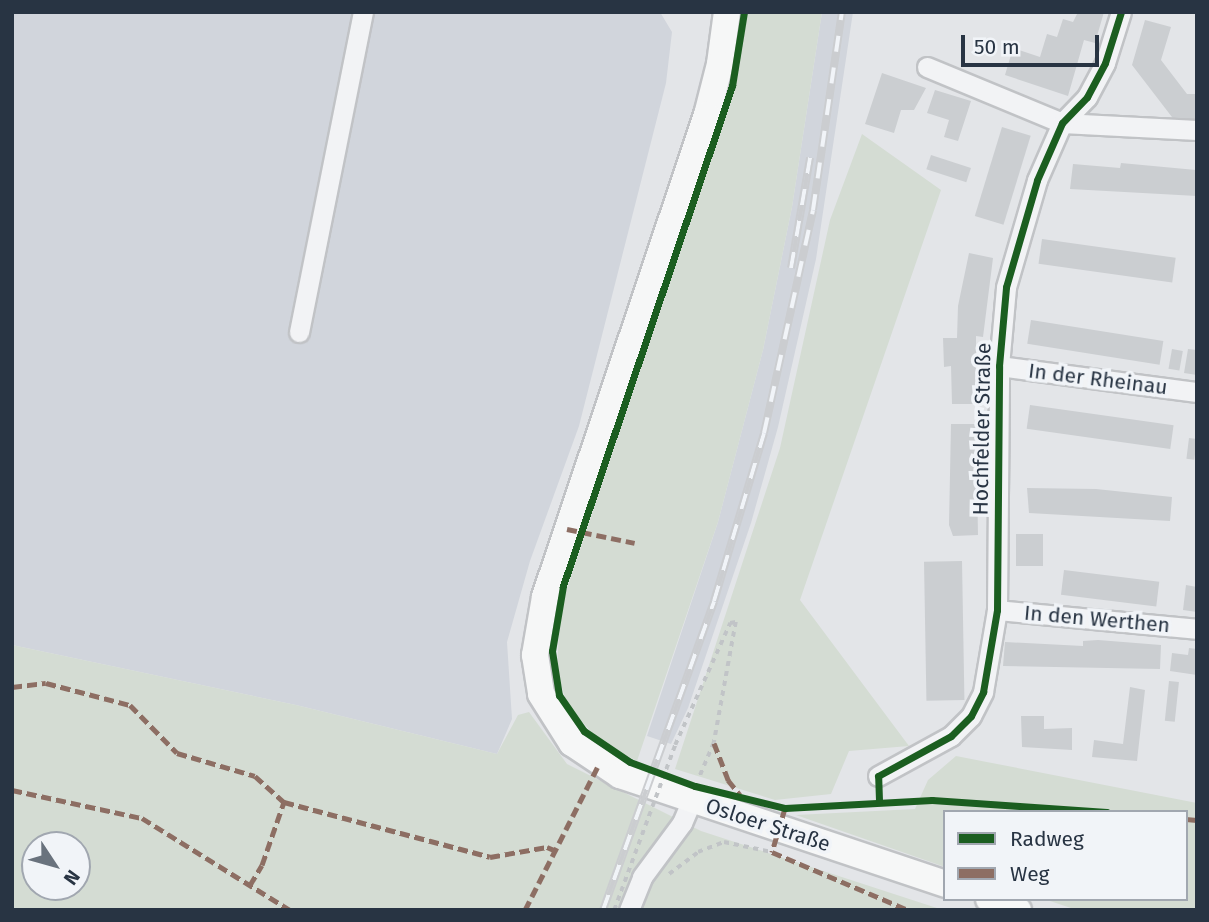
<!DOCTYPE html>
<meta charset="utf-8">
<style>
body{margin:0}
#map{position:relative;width:1209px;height:922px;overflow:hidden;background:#e3e5e8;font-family:"Fira Sans",sans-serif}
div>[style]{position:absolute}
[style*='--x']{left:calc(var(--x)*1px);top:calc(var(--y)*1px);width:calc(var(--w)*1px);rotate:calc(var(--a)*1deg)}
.built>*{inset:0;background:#d1d5dc}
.green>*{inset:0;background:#d4dcd3}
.building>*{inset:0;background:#cbced1;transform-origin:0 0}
.path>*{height:3.5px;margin-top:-1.75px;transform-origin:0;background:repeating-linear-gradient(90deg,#c1c4c7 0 5px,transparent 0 10px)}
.roads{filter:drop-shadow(2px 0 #c1c3c6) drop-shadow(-2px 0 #c1c3c6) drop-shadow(0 2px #c1c3c6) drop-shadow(0 -2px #c1c3c6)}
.minor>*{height:19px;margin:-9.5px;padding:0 9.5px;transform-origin:9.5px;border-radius:9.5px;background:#f2f3f5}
.major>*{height:26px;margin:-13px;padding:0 13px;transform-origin:13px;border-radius:13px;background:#f6f7f7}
.rail>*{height:8px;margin-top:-4px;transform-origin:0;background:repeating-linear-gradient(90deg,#f1f4f8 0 16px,#cbcdd0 0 32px);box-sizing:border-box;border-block:2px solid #cbcdd0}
.path-bridge>*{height:3.5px;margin-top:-1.75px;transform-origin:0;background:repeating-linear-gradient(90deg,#c1c4c7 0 5px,transparent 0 10px)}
.quiet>*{height:5px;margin-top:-2.5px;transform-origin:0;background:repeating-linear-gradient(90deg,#8d6e63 0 10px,transparent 0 15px)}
.cycleway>*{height:7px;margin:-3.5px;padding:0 3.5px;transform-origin:3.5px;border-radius:3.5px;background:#1b5e20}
span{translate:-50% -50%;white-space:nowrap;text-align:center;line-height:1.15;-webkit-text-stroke:7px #f1f4f8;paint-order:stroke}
.street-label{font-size:21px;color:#283443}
.frame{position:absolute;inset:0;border:14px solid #283443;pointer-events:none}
.legend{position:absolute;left:943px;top:810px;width:245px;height:91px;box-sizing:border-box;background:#f1f4f8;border:2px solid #a1a7b0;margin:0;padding:9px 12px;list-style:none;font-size:21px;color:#283443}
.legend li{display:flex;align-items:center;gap:14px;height:35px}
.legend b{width:35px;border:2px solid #a1a7b0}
.north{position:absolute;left:21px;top:831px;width:70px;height:70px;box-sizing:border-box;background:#f1f4f8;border:2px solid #a1a7b0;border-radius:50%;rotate:126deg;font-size:19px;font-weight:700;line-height:28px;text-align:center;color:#283443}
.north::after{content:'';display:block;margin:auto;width:24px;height:32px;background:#69727d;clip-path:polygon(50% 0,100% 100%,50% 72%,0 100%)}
.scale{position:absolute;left:961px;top:35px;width:138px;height:32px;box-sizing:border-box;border:4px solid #283443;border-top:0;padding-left:9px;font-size:21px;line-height:24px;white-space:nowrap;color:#283443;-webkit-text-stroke:5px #f1f4f8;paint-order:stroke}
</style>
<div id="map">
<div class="built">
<div style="clip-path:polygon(12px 12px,660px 12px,672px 32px,666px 83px,579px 426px,530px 561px,507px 642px,512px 719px,497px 754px,296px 705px,12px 645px)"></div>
<div style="clip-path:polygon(822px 12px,853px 12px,816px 259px,778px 427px,751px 523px,688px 708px,671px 744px,647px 736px,718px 522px,763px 350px,792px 207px)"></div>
</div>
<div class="green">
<div style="clip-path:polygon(747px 12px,822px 12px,792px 207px,763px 350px,718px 522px,637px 761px,599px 741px,567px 704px,557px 671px,560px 609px,735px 87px)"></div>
<div style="clip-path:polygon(862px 134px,941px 190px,800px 600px,909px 746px,849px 751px,831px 794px,775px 800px,675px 769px,780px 448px,830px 220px)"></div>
<div style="clip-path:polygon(evenodd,12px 645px,296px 705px,497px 754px,518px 715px,529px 712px,567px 764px,701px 831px,943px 910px,12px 910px,12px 645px,35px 845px,77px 845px,77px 887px,35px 887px,35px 845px)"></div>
<div style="clip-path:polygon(956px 756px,1197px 803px,1197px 910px,1077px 910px,1044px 899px,1186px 899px,1186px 812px,945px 812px,945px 867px,796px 815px,915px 809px,928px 780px)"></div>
</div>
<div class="building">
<div style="clip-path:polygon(1104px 12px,1095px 43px,1084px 40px,1068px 96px,1005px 75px,1013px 48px,1040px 57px,1047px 34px,1057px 37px,1063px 19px,1073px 22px,1078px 12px)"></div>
<div style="clip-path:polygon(1145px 20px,1171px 27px,1161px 60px,1187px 94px,1197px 94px,1197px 121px,1175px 121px,1132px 65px)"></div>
<div style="clip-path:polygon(882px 73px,926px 88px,914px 110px,901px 110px,894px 133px,865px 124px)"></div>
<div style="clip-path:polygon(935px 90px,971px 101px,958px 141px,944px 137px,949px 120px,927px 113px)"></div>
<div style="left:1002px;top:127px;width:30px;height:93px;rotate:17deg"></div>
<div style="left:931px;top:155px;width:42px;height:15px;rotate:18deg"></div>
<div style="clip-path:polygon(1121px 163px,1196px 170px,1197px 196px,1070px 189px,1073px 164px,1120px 168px)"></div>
<div style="left:1042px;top:239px;width:135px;height:25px;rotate:8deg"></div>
<div style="clip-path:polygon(969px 253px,993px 258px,983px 337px,976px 336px,976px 404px,952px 404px,951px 366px,944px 367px,943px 338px,957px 338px,958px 306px)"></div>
<div style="left:1031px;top:320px;width:134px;height:24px;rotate:9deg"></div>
<div style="left:1172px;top:349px;width:11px;height:20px;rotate:10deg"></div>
<div style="clip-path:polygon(1188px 349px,1197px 350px,1197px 375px,1184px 373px)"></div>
<div style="left:1030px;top:405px;width:145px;height:24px;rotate:8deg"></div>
<div style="clip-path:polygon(951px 424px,976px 424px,978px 535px,953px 536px,949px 525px)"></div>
<div style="left:1189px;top:438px;width:8px;height:21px;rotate:7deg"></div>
<div style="clip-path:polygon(1027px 488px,1096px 489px,1172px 497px,1170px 521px,1029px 513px)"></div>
<div style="left:1016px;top:534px;width:27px;height:32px"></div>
<div style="left:962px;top:561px;width:139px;height:38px;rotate:89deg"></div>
<div style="left:1064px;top:570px;width:96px;height:25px;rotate:7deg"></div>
<div style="clip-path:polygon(1186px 585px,1197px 587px,1197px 612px,1183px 610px)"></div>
<div style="clip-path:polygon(1098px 640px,1161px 645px,1160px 669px,1003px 666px,1005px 642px,1083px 646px,1083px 641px)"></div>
<div style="clip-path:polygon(1189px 648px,1197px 649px,1197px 675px,1170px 671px,1172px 653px,1188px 655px)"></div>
<div style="left:1169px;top:681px;width:10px;height:40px;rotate:6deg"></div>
<div style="clip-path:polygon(1130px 687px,1145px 690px,1137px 761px,1092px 757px,1094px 740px,1123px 744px)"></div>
<div style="clip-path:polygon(1021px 716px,1044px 716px,1044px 729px,1072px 728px,1072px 750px,1022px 747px)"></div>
</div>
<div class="path">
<div style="--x:675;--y:745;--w:134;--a:-65.7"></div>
<div style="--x:730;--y:623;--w:6;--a:-9"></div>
<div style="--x:736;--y:622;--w:123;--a:100.3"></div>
<div style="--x:714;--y:743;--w:38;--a:113"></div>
<div style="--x:669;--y:874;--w:36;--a:-37"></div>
<div style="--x:698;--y:852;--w:28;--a:-21"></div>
<div style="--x:724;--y:842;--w:49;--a:11.8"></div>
</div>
<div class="roads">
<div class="minor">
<div style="--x:927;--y:67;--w:146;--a:22.5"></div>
<div style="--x:1062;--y:123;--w:135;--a:3"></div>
<div style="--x:299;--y:332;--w:326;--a:-78.7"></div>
<div style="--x:999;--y:366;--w:200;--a:7.5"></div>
<div style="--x:997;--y:610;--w:201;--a:5.4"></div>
<div style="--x:878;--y:776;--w:83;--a:-28.7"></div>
<div style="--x:951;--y:736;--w:28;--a:-45"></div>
<div style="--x:971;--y:716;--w:27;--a:-63"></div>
<div style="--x:983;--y:692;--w:83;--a:-80.3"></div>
<div style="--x:997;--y:610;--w:244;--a:-89.5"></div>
<div style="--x:999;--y:366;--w:79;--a:-84.9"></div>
<div style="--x:1006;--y:287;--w:111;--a:-73.8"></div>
<div style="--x:1037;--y:180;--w:62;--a:-66.3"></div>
<div style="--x:1062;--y:123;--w:36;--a:-46"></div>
<div style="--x:1087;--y:97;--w:38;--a:-62"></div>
<div style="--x:1105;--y:63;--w:53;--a:-72.6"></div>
<div style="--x:629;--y:910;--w:35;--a:-68"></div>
<div style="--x:642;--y:877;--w:67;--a:-53.5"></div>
<div style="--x:682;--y:823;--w:25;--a:-67"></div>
</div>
<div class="major">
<div style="--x:727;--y:12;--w:52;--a:97.7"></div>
<div style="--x:720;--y:64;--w:53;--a:104.3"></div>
<div style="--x:707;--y:115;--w:508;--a:108.58"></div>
<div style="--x:545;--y:597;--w:59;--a:99.8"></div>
<div style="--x:535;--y:655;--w:39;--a:81"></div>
<div style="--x:541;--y:694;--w:58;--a:57.7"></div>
<div style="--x:572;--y:743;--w:58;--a:33.7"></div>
<div style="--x:620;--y:775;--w:343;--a:18.5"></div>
<div style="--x:989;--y:899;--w:31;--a:21"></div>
</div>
</div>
<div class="rail">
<div style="--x:791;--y:268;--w:112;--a:-80.2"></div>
<div style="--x:603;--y:910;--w:328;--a:-70.2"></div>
<div style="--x:714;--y:601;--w:175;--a:-73.4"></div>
<div style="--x:764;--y:433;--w:228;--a:-77.6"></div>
<div style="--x:813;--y:210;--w:200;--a:-81.7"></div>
</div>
<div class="path-bridge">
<div style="--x:614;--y:910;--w:176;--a:-69.7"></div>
</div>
<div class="quiet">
<div style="--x:567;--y:529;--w:69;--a:11.6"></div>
<div style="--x:12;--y:687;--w:34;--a:-7"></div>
<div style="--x:46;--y:683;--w:87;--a:14.7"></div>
<div style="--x:130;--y:705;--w:67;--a:45.6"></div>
<div style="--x:177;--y:753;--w:81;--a:16.4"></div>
<div style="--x:255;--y:776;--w:39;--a:42"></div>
<div style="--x:284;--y:802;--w:213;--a:14.9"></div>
<div style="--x:490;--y:857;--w:58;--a:-10"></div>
<div style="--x:547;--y:847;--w:8;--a:23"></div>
<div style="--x:714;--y:743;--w:40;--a:69"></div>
<div style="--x:728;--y:780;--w:19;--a:51"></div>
<div style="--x:12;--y:790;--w:133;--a:12.2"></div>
<div style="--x:142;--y:818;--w:174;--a:31.9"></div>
<div style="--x:785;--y:808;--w:46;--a:106.5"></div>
<div style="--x:772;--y:852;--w:148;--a:23.1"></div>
<div style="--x:1186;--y:819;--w:11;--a:5"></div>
<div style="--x:250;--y:885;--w:23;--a:-59"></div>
<div style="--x:262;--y:865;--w:67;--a:-70.8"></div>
<div style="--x:525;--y:910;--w:164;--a:-63.1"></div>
</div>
<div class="cycleway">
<div style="--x:744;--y:12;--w:75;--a:99.2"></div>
<div style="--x:732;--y:86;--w:528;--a:108.68"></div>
<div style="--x:563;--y:586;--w:66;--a:99.6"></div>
<div style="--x:552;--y:651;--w:45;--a:81"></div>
<div style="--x:559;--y:695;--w:44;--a:55.2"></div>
<div style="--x:584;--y:731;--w:55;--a:34"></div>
<div style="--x:630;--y:762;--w:69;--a:20.3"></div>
<div style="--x:695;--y:786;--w:93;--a:13.7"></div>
<div style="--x:785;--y:808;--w:147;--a:-3.1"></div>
<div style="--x:932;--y:800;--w:175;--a:3.9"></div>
<div style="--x:879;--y:800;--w:24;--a:-92"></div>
<div style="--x:878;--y:776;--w:83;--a:-28.7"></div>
<div style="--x:951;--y:736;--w:28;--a:-45"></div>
<div style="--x:971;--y:716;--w:27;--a:-63"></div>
<div style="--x:983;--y:692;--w:83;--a:-80.3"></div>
<div style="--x:997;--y:610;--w:244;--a:-89.5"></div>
<div style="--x:999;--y:366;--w:79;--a:-84.9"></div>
<div style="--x:1006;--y:287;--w:111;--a:-73.8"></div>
<div style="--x:1037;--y:180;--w:62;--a:-66.3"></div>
<div style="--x:1062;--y:123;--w:36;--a:-46"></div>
<div style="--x:1087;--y:97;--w:38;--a:-62"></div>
<div style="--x:1105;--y:63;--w:53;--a:-72.6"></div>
</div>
<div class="street-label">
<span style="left:1098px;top:379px;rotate:7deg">In der Rheinau</span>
<span style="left:982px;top:429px;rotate:-89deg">Hochfelder Straße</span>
<span style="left:1097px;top:619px;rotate:5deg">In den Werthen</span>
<span style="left:768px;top:825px;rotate:18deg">Osloer Straße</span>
</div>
<div class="frame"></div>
<ul class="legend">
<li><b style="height:9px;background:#1b5e20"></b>Radweg</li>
<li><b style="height:9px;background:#8d6e63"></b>Weg</li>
</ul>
<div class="north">N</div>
<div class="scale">50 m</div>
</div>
